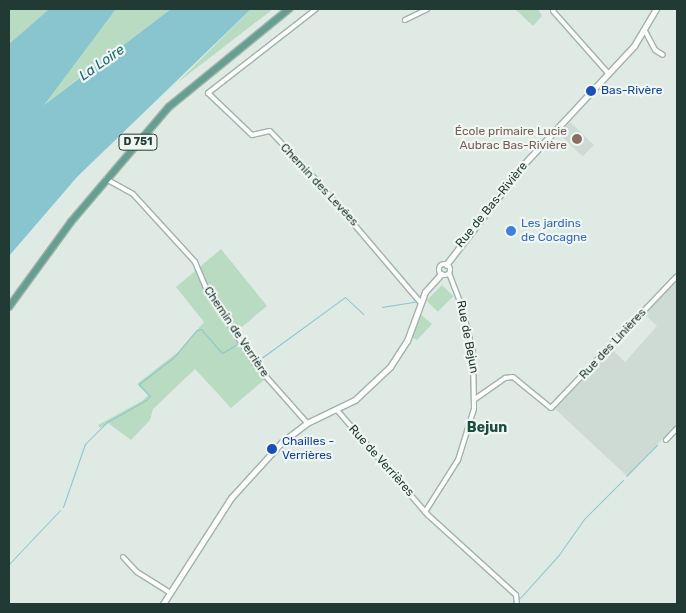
<!DOCTYPE html>
<meta charset="utf-8">
<style>
body{margin:0}
#map{position:relative;width:686px;height:613px;overflow:hidden;background:#dfeae5;font-family:Rubik,sans-serif}
div>[style]{position:absolute}
[style*='--x']{left:calc(var(--x)*1px);top:calc(var(--y)*1px);width:calc(var(--w)*1px);rotate:calc(var(--a)*1deg)}
.built>*{inset:0;background:#cedad4;transform-origin:0 0}
.green>*{inset:0;background:#b8dbc1;transform-origin:0 0}
.water>*{inset:0;background:#88c5cf}
.stream>*{height:1px;margin:-0.5px;padding:0 0.5px;transform-origin:0.5px;border-radius:0.5px;background:#88c5cf}
.roads{filter:drop-shadow(1px 0 #a2b2ac) drop-shadow(-1px 0 #a2b2ac) drop-shadow(0 1px #a2b2ac) drop-shadow(0 -1px #a2b2ac)}
.minor>*{height:4px;margin:-2px;padding:0 2px;transform-origin:2px;border-radius:2px;background:#fff}
.tertiary>*{height:4.5px;margin:-2.25px;padding:0 2.25px;transform-origin:2.25px;border-radius:2.25px;background:#fff}
.tertiary>.ring{margin:-2.25px;padding:0;box-sizing:content-box;background:none;border:4.5px solid #fff;border-radius:50%}
.primary>*{height:5.5px;margin:-2.75px;padding:0 2.75px;transform-origin:2.75px;border-radius:2.75px;background:#659f90}
.dots>*{width:14px;height:14px;translate:-50% -50%;box-sizing:border-box;border:2px solid #f0f7f3;border-radius:50%}
span{translate:-50% -50%;white-space:nowrap;text-align:center;line-height:1.15;-webkit-text-stroke:4.5px #f0f7f3;paint-order:stroke}
.shield-label span{padding:1px 4px;background:#f0f7f3;border:1px solid;border-radius:4px;-webkit-text-stroke-width:0}
.shield-label{font-size:11px;color:#213a33;font-weight:700}
.transit-label{font-size:12px;color:#164399}
.left{translate:0 -50%;text-align:left}
.education-label{font-size:12px;color:#785e54}
.right{translate:-100% -50%;text-align:right}
.street-label{font-size:12px;color:#213a33}
.shop-label{font-size:12px;color:#366cbe}
.water-label{font-size:14px;color:#1c6774;font-style:italic}
.neighbourhood-label{font-size:14px;color:#1d4c40;font-weight:700}
.frame{position:absolute;inset:0;border:10px solid #213a33;pointer-events:none}
</style>
<div id="map">
<div class="built">
<div style="left:570px;top:122px;width:33px;height:16px;rotate:44deg"></div>
<div style="clip-path:polygon(677px 279px,677px 423px,628px 477px,555px 409px,612px 349px,625px 362px,657px 326px,644px 314px)"></div>
</div>
<div class="green">
<div style="clip-path:polygon(9px 9px,49px 9px,9px 44px)"></div>
<div style="clip-path:polygon(116px 9px,171px 9px,42px 106px)"></div>
<div style="clip-path:polygon(251px 9px,273px 9px,177px 83px)"></div>
<div style="clip-path:polygon(515px 9px,538px 9px,542px 16px,533px 26px)"></div>
<div style="clip-path:polygon(221px 249px,267px 306px,237px 331px,270px 375px,231px 408px,195px 369px,153px 409px,150px 420px,131px 440px,108px 423px,100px 428px,98px 425px,142px 401px,148px 395px,137px 384px,178px 352px,204px 322px,176px 287px)"></div>
<div style="left:442px;top:285px;width:16px;height:22px;rotate:45deg"></div>
<div style="clip-path:polygon(419px 313px,432px 324px,417px 340px,411px 337px)"></div>
</div>
<div class="water">
<div style="clip-path:polygon(49px 9px,116px 9px,44px 105px,171px 9px,251px 9px,77px 177px,9px 256px,9px 44px)"></div>
</div>
<div class="stream">
<div style="--x:382;--y:307;--w:33;--a:-9"></div>
<div style="--x:256;--y:362;--w:110;--a:-36.1"></div>
<div style="--x:345;--y:297;--w:25;--a:43"></div>
<div style="--x:626;--y:476;--w:44;--a:-45"></div>
<div style="--x:63;--y:507;--w:67;--a:-70.8"></div>
<div style="--x:85;--y:444;--w:31;--a:-45"></div>
<div style="--x:107;--y:422;--w:45;--a:-29.4"></div>
<div style="--x:146;--y:400;--w:6;--a:-45"></div>
<div style="--x:150;--y:396;--w:16;--a:-133"></div>
<div style="--x:139;--y:384;--w:44;--a:-37.6"></div>
<div style="--x:174;--y:357;--w:35;--a:-50"></div>
<div style="--x:197;--y:330;--w:4;--a:-14"></div>
<div style="--x:201;--y:329;--w:32;--a:49"></div>
<div style="--x:222;--y:353;--w:20;--a:-30"></div>
<div style="--x:9;--y:564;--w:74;--a:-46.6"></div>
<div style="--x:520;--y:598;--w:57;--a:-47.9"></div>
<div style="--x:558;--y:556;--w:45;--a:-54.9"></div>
<div style="--x:584;--y:519;--w:55;--a:-45"></div>
<div style="--x:513;--y:604;--w:5;--a:-53"></div>
</div>
<div class="roads">
<div class="minor">
<div style="--x:316;--y:9;--w:137;--a:142.1"></div>
<div style="--x:208;--y:93;--w:61;--a:43.7"></div>
<div style="--x:252;--y:135;--w:18;--a:-13"></div>
<div style="--x:270;--y:131;--w:70;--a:46.7"></div>
<div style="--x:318;--y:182;--w:157;--a:49.6"></div>
<div style="--x:554;--y:9;--w:2;--a:117"></div>
<div style="--x:553;--y:11;--w:84;--a:48.4"></div>
<div style="--x:405;--y:20;--w:25;--a:-26"></div>
<div style="--x:645;--y:31;--w:21;--a:62"></div>
<div style="--x:655;--y:50;--w:9;--a:32"></div>
<div style="--x:106;--y:179;--w:31;--a:29"></div>
<div style="--x:133;--y:194;--w:92;--a:47.6"></div>
<div style="--x:195;--y:262;--w:26;--a:67"></div>
<div style="--x:205;--y:286;--w:91;--a:57.5"></div>
<div style="--x:254;--y:363;--w:80;--a:48.5"></div>
<div style="--x:475;--y:399;--w:37;--a:-35"></div>
<div style="--x:505;--y:378;--w:8;--a:-7"></div>
<div style="--x:513;--y:377;--w:49;--a:39.2"></div>
<div style="--x:551;--y:408;--w:182;--a:-46.3"></div>
<div style="--x:337;--y:410;--w:139;--a:49.1"></div>
<div style="--x:428;--y:515;--w:119;--a:42.3"></div>
<div style="--x:516;--y:595;--w:9;--a:84"></div>
<div style="--x:666;--y:440;--w:16;--a:-47"></div>
<div style="--x:425;--y:512;--w:62;--a:-57.6"></div>
<div style="--x:458;--y:460;--w:53;--a:-72.6"></div>
<div style="--x:474;--y:409;--w:57;--a:-91"></div>
<div style="--x:473;--y:352;--w:46;--a:-103.7"></div>
<div style="--x:462;--y:307;--w:36;--a:-111"></div>
<div style="--x:123;--y:557;--w:21;--a:47"></div>
<div style="--x:137;--y:572;--w:40;--a:32"></div>
</div>
<div class="tertiary">
<div class="ring" style="left:439.5px;top:264.5px;width:6.5px;height:6.5px"></div>
<div style="--x:446;--y:265;--w:128;--a:-52.3"></div>
<div style="--x:524;--y:164;--w:161;--a:-47"></div>
<div style="--x:634;--y:46;--w:43;--a:-59.3"></div>
<div style="--x:163;--y:604;--w:126;--a:-57.3"></div>
<div style="--x:231;--y:498;--w:76;--a:-47.7"></div>
<div style="--x:282;--y:442;--w:31;--a:-37"></div>
<div style="--x:307;--y:423;--w:53;--a:-25.6"></div>
<div style="--x:355;--y:400;--w:48;--a:-43.3"></div>
<div style="--x:390;--y:367;--w:31;--a:-57"></div>
<div style="--x:407;--y:341;--w:52;--a:-69.8"></div>
<div style="--x:425;--y:292;--w:24;--a:-48"></div>
</div>
<div class="primary">
<div style="--x:9;--y:307;--w:105;--a:-53.9"></div>
<div style="--x:71;--y:222;--w:151;--a:-49.6"></div>
<div style="--x:169;--y:107;--w:155;--a:-39.2"></div>
</div>
</div>
<div class="dots">
<div style="left:591px;top:91px;background:#1a4fb4"></div>
<div style="left:577px;top:139px;background:#8d6e63"></div>
<div style="left:511px;top:231px;background:#3f7fe0"></div>
<div style="left:272px;top:449px;background:#1a4fb4"></div>
</div>
<div class="shield-label">
<span style="left:138px;top:142px">D 751</span>
</div>
<div class="transit-label">
<span class="left" style="left:601px;top:91px">Bas-Rivère</span>
<span class="left" style="left:282px;top:449px">Chailles -<br>Verrières</span>
</div>
<div class="education-label">
<span class="right" style="left:567px;top:139px">École primaire Lucie<br>Aubrac Bas-Rivière</span>
</div>
<div class="street-label">
<span style="left:319px;top:185px;rotate:47deg">Chemin des Levées</span>
<span style="left:492px;top:205px;rotate:-51deg">Rue de Bas-Rivière</span>
<span style="left:236px;top:332px;rotate:56deg">Chemin de Verrière</span>
<span style="left:467px;top:337px;rotate:79deg">Rue de Bejun</span>
<span style="left:613px;top:344px;rotate:-47deg">Rue des Linières</span>
<span style="left:381px;top:461px;rotate:48deg">Rue de Verrières</span>
</div>
<div class="shop-label">
<span class="left" style="left:521px;top:231px">Les jardins<br>de Cocagne</span>
</div>
<div class="water-label">
<span style="left:102px;top:63px;rotate:-35deg">La Loire</span>
</div>
<div class="neighbourhood-label">
<span style="left:487px;top:428px">Bejun</span>
</div>
<div class="frame"></div>
</div>
